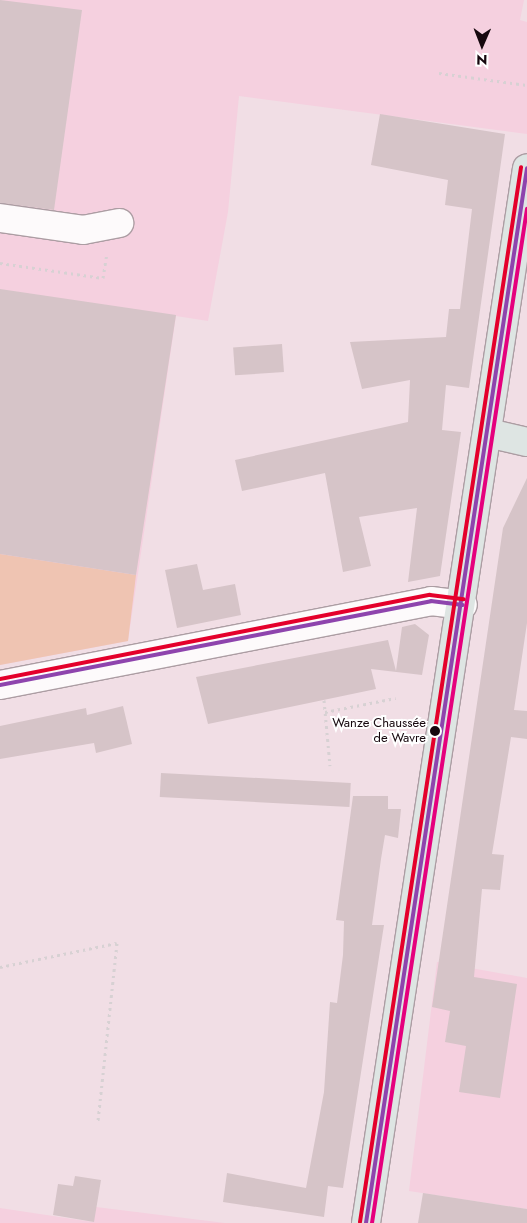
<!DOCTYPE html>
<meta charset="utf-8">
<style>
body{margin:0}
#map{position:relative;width:527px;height:1223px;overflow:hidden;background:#f1dee5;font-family:Jost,sans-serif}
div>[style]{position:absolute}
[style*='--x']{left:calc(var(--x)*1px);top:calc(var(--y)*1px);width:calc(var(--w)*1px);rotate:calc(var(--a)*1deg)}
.built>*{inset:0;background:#f5d0df}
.green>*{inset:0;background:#efc4b2}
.building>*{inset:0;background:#d6c4c8;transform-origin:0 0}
.path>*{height:3px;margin-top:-1.5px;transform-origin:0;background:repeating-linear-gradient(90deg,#d7d1d3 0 2.5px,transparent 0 6.5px)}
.roads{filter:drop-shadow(1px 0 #ac9da3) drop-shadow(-1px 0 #ac9da3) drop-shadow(0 1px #ac9da3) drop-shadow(0 -1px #ac9da3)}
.minor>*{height:28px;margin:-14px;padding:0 14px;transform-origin:14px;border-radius:14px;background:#fdfafb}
.major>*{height:28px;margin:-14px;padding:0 14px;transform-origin:14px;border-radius:14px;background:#dee5e3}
.bus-1>*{height:4px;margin:-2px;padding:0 2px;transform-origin:2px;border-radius:2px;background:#8e44ad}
.bus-2>*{height:4px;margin:-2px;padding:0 2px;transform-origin:2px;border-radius:2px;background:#e5007d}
.bus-3>*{height:4px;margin:-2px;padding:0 2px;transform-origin:2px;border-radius:2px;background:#e4002b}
.dots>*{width:14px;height:14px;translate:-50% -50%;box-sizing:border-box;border:2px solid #fff;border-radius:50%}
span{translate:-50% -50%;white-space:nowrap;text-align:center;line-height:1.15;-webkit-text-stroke:4px #fff;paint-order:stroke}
.bus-label{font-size:13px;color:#16080e}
.right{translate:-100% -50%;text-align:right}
.north{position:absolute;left:457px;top:20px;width:50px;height:50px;-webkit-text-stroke:4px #fff;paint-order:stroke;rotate:181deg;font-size:14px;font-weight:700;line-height:20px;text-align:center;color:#16080e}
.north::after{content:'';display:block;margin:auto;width:18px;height:22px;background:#16080e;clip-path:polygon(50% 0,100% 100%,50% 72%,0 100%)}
</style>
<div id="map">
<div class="built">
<div style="clip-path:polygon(0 0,524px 0,520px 20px,527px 22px,527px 134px,239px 96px,228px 212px,208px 321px,176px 316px,128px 641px,0 665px)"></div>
<div style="clip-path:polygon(437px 962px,527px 978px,527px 1209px,409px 1191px)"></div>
<div style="clip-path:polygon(96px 1207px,225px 1223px,0 1223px,0 1208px,93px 1222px)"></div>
</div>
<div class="green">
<div style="clip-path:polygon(0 554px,136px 575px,128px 641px,0 665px)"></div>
</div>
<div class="building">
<div style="clip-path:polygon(0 0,82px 10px,54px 210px,0 203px)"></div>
<div style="clip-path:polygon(380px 114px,505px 134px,469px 388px,446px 385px,442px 430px,461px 432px,440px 576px,408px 582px,417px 508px,359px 517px,371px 566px,343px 572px,325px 473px,242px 491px,235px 460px,408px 422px,410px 380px,362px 389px,350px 342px,446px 337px,449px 309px,460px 309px,472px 209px,445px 205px,448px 180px,371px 165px)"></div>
<div style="clip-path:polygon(0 289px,176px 315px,136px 575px,0 554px)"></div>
<div style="left:282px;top:344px;width:28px;height:49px;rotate:86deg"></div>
<div style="clip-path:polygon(527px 478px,527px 623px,514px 710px,527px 711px,527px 739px,511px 737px,492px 854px,504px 855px,500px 890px,482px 889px,474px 977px,517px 984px,500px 1098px,459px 1092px,466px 1046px,445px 1042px,450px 1011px,432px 1007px,503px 528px)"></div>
<div style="clip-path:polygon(197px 564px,203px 590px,235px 584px,241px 615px,177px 628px,165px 570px)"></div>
<div style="clip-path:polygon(415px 624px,429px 635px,422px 675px,371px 669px,376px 689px,208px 724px,196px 677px,388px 640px,396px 671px,402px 627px)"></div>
<div style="clip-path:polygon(123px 706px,132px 744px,96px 753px,94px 743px,0 759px,0 726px,86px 708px,87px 715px)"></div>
<div style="left:161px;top:773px;width:190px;height:24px;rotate:3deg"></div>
<div style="clip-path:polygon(353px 796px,388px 796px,388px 809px,401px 809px,398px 838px,385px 835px,381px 859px,372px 925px,384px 925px,343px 1188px,328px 1186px,324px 1217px,223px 1202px,227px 1173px,306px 1188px,324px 1092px,330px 1002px,337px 1003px,343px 955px,344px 921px,336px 920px)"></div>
<div style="clip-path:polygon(75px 1176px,101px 1180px,94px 1222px,53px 1215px,58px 1184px,73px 1186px)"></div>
<div style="clip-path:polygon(423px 1193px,527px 1209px,527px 1223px,418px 1223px)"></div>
</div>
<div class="path">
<div style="--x:439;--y:73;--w:89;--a:7.8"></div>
<div style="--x:0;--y:263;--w:104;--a:8.3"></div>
<div style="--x:103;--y:278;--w:25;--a:-81"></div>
<div style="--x:324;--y:700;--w:66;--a:84.8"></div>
<div style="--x:325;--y:712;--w:72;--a:-11.2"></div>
<div style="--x:0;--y:967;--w:119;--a:-11.6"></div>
<div style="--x:117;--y:943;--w:180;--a:96.1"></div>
</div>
<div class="roads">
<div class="minor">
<div style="--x:0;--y:218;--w:84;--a:8.2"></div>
<div style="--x:83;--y:230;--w:37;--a:-11"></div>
<div style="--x:0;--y:685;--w:439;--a:-11"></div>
<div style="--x:431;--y:601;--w:32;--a:7"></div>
</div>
<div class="major">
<div style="--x:488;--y:433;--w:40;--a:13"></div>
<div style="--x:366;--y:1223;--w:1067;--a:-81.32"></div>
</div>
</div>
<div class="bus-1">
<div style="--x:0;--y:685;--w:439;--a:-11"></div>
<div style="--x:431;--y:601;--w:32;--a:7"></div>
<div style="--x:366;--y:1223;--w:1067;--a:-81.32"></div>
</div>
<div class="bus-2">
<div style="--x:372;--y:1223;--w:1026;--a:-81.31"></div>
</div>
<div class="bus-3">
<div style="--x:0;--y:679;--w:438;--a:-11.1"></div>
<div style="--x:430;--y:595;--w:34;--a:7"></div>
<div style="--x:360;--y:1222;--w:1067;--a:-81.32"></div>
</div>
<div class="dots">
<div style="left:435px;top:731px;background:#16080e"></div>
</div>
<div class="bus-label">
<span class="right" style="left:426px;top:731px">Wanze Chaussée<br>de Wavre</span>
</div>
<div class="north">N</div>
</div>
